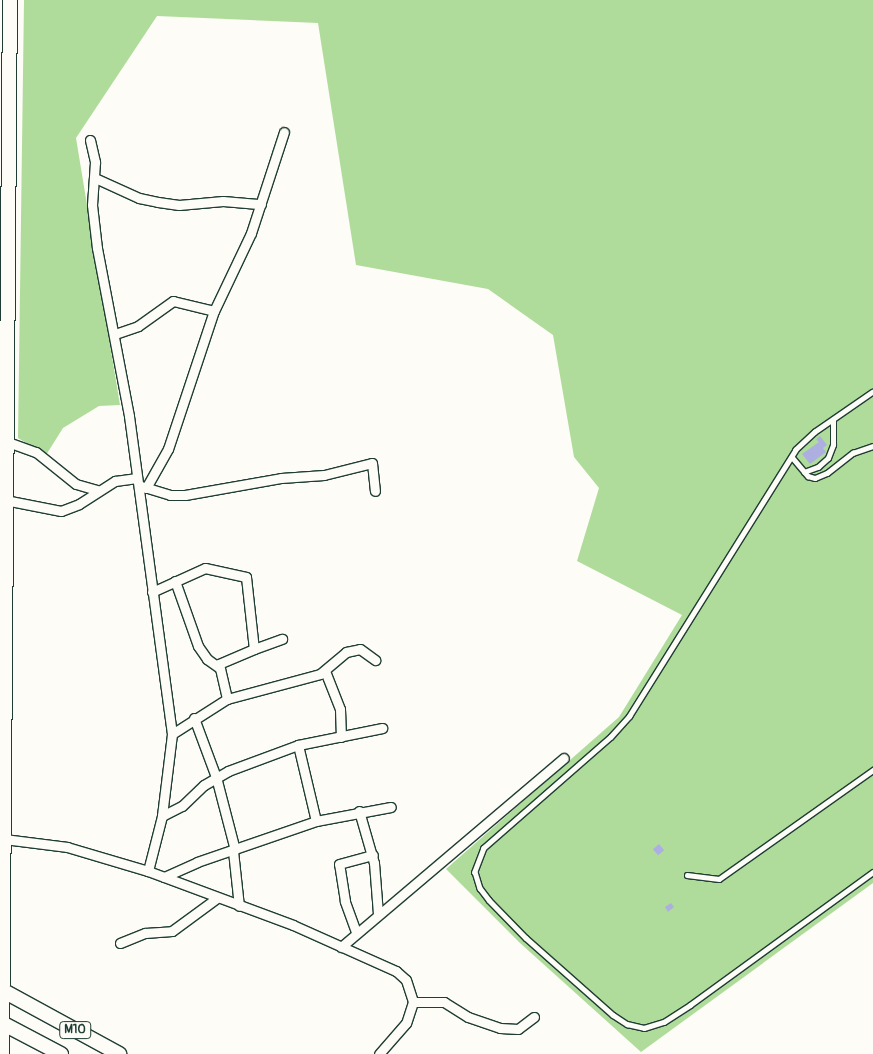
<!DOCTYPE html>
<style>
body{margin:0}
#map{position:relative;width:873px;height:1054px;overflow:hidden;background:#fdfcf7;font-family:Pangolin,sans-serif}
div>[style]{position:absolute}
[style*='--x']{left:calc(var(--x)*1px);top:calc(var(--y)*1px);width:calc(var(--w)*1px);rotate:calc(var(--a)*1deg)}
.green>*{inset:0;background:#b0dc9b}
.building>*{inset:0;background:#acafe0;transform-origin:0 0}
.roads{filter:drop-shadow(1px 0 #1f3d34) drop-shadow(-1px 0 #1f3d34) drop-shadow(0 1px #1f3d34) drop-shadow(0 -1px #1f3d34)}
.service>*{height:4.5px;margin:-2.25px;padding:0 2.25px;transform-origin:2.25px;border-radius:2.25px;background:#fdfcf7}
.minor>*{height:9px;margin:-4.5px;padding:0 4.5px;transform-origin:4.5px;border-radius:4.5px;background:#fdfcf7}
.primary>*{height:14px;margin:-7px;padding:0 7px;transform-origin:7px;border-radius:7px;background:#fdfcf7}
span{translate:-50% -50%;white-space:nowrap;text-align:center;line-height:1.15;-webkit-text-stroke:5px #fdfcf7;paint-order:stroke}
.shield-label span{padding:1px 4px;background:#fdfcf7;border:1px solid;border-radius:4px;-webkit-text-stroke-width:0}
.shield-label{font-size:12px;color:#1f3d34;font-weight:700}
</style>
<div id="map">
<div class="green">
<div style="clip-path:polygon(24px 0,873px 0,873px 883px,641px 1052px,520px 943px,446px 869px,619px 717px,682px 615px,577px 561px,599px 488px,574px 457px,553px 335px,488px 289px,356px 265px,318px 23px,157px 16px,76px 138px,120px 405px,99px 406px,63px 428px,46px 455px,18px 438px)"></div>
</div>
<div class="building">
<div style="clip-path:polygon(820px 436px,827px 445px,823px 448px,826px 452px,810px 464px,802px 454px,819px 442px,816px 439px)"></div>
<div style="left:659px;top:844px;width:8px;height:8px;rotate:50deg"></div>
<div style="clip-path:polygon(671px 903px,674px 907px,668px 912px,665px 907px)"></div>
</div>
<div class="roads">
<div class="service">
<div style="--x:873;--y:392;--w:70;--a:145.4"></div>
<div style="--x:815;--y:432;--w:26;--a:137"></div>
<div style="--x:796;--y:450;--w:314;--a:122"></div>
<div style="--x:630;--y:716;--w:28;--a:132"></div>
<div style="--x:611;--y:737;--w:169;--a:138.8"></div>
<div style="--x:484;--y:848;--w:26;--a:111"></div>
<div style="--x:475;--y:872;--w:17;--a:73"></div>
<div style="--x:480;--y:888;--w:15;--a:53"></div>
<div style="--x:489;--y:900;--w:53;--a:45.8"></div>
<div style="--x:526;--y:938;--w:116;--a:41.5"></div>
<div style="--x:613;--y:1015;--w:17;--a:33"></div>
<div style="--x:627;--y:1024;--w:17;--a:13"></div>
<div style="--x:644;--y:1028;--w:21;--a:-17"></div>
<div style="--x:664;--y:1022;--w:31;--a:-33"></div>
<div style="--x:690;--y:1005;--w:226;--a:-36"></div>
<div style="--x:792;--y:457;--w:25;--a:50"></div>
<div style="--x:808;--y:476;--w:7;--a:16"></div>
<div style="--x:815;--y:478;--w:13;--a:-23"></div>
<div style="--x:827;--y:473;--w:33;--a:-38"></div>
<div style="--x:853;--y:453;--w:21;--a:-19"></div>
<div style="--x:804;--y:472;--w:15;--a:-20"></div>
<div style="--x:818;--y:467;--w:13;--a:-42"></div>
<div style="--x:828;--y:458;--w:14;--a:-69"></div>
<div style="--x:833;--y:445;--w:25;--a:-90"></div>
<div style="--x:687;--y:875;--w:32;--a:7"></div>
<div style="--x:719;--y:879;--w:189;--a:-35.3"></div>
</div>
<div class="minor">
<div style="--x:90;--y:140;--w:23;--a:77"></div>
<div style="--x:95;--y:162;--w:43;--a:94"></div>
<div style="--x:92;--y:205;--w:43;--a:83.4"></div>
<div style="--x:97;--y:248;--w:171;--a:79.2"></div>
<div style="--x:129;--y:416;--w:321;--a:82.3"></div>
<div style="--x:172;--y:734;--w:83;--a:97"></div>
<div style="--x:162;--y:816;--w:57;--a:104.3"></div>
<div style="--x:95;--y:178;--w:48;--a:24.4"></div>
<div style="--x:139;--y:198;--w:19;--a:12"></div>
<div style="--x:158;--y:202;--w:21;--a:8"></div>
<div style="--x:179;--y:205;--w:44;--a:-5.2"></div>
<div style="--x:223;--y:201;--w:38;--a:5"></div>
<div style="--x:115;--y:334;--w:24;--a:-19"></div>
<div style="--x:138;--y:326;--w:43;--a:-35.5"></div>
<div style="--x:173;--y:301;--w:42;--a:13.7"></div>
<div style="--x:5;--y:441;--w:33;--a:20"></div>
<div style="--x:36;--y:452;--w:51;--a:38.7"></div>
<div style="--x:76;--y:484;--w:22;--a:16"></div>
<div style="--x:141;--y:486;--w:30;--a:17"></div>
<div style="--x:170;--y:495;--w:15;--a:0"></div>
<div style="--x:185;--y:495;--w:97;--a:-10"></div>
<div style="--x:281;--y:478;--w:43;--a:-4"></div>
<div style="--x:324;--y:475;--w:49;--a:-14"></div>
<div style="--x:372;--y:463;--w:28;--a:84"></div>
<div style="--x:146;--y:488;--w:45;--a:-60.6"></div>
<div style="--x:168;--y:449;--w:145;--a:-71.6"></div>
<div style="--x:214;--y:311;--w:86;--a:-64.6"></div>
<div style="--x:251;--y:233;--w:106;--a:-71.9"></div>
<div style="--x:5;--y:500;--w:57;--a:11.1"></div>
<div style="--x:61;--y:511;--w:19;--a:-21"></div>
<div style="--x:79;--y:504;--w:43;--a:-32.6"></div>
<div style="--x:115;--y:481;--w:22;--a:-8"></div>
<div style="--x:175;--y:581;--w:69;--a:70.5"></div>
<div style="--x:198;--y:646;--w:16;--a:55"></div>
<div style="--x:207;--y:659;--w:14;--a:36"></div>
<div style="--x:152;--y:592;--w:58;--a:-24.4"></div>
<div style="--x:205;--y:568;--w:42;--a:12.4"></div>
<div style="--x:246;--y:577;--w:72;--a:83.7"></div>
<div style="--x:254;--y:649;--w:38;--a:157"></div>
<div style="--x:219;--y:664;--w:36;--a:77"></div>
<div style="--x:254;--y:649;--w:30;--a:-20"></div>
<div style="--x:325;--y:671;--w:41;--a:68.5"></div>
<div style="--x:340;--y:709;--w:28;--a:88"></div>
<div style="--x:194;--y:718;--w:63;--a:69.6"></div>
<div style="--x:216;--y:777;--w:75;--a:75.4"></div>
<div style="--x:172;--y:734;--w:65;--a:-32.5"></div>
<div style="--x:227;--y:699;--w:96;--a:-15"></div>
<div style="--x:320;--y:674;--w:34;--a:-40"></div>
<div style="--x:346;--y:652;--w:14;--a:-12"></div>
<div style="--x:360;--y:649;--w:19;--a:36"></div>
<div style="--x:298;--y:745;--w:78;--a:76.7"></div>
<div style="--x:359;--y:811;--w:54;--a:73.9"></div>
<div style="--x:374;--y:863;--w:51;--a:85.5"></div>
<div style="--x:162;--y:816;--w:22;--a:-27"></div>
<div style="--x:182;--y:806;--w:30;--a:-44"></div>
<div style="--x:204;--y:785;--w:28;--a:-30"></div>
<div style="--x:228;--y:771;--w:75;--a:-20.4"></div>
<div style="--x:298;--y:745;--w:86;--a:-11.4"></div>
<div style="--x:4;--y:839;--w:64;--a:7.2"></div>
<div style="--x:67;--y:847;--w:84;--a:16.5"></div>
<div style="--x:148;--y:871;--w:155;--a:20.4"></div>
<div style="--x:293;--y:925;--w:113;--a:24.1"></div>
<div style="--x:396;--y:971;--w:13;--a:42"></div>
<div style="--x:406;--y:980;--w:23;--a:72"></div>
<div style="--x:413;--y:1002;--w:22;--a:108"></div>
<div style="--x:406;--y:1023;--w:41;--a:131.1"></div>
<div style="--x:233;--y:851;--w:55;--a:83.8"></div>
<div style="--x:164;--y:877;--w:36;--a:-24"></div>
<div style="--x:197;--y:862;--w:126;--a:-19"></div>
<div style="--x:316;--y:821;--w:76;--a:-10.6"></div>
<div style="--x:356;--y:932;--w:33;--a:-110"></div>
<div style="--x:345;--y:901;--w:37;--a:-99"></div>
<div style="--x:339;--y:864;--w:35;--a:-15"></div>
<div style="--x:120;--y:943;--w:27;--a:-22"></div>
<div style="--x:145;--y:933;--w:27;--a:-4"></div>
<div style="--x:172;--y:931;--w:56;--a:-36.3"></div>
<div style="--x:341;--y:947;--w:292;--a:-40.3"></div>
<div style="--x:413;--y:1002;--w:31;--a:0"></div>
<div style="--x:444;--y:1002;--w:28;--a:32"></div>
<div style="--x:468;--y:1017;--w:34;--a:19"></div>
<div style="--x:500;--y:1028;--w:18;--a:3"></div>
<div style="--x:518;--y:1029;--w:20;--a:-37"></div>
</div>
<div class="primary">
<div style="--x:0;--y:989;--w:136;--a:28.6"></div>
<div style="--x:0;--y:1022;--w:69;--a:27.7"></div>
<div style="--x:2;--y:1054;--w:1054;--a:-89.57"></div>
</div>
</div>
<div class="shield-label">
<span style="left:75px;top:1030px">M10</span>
</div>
</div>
